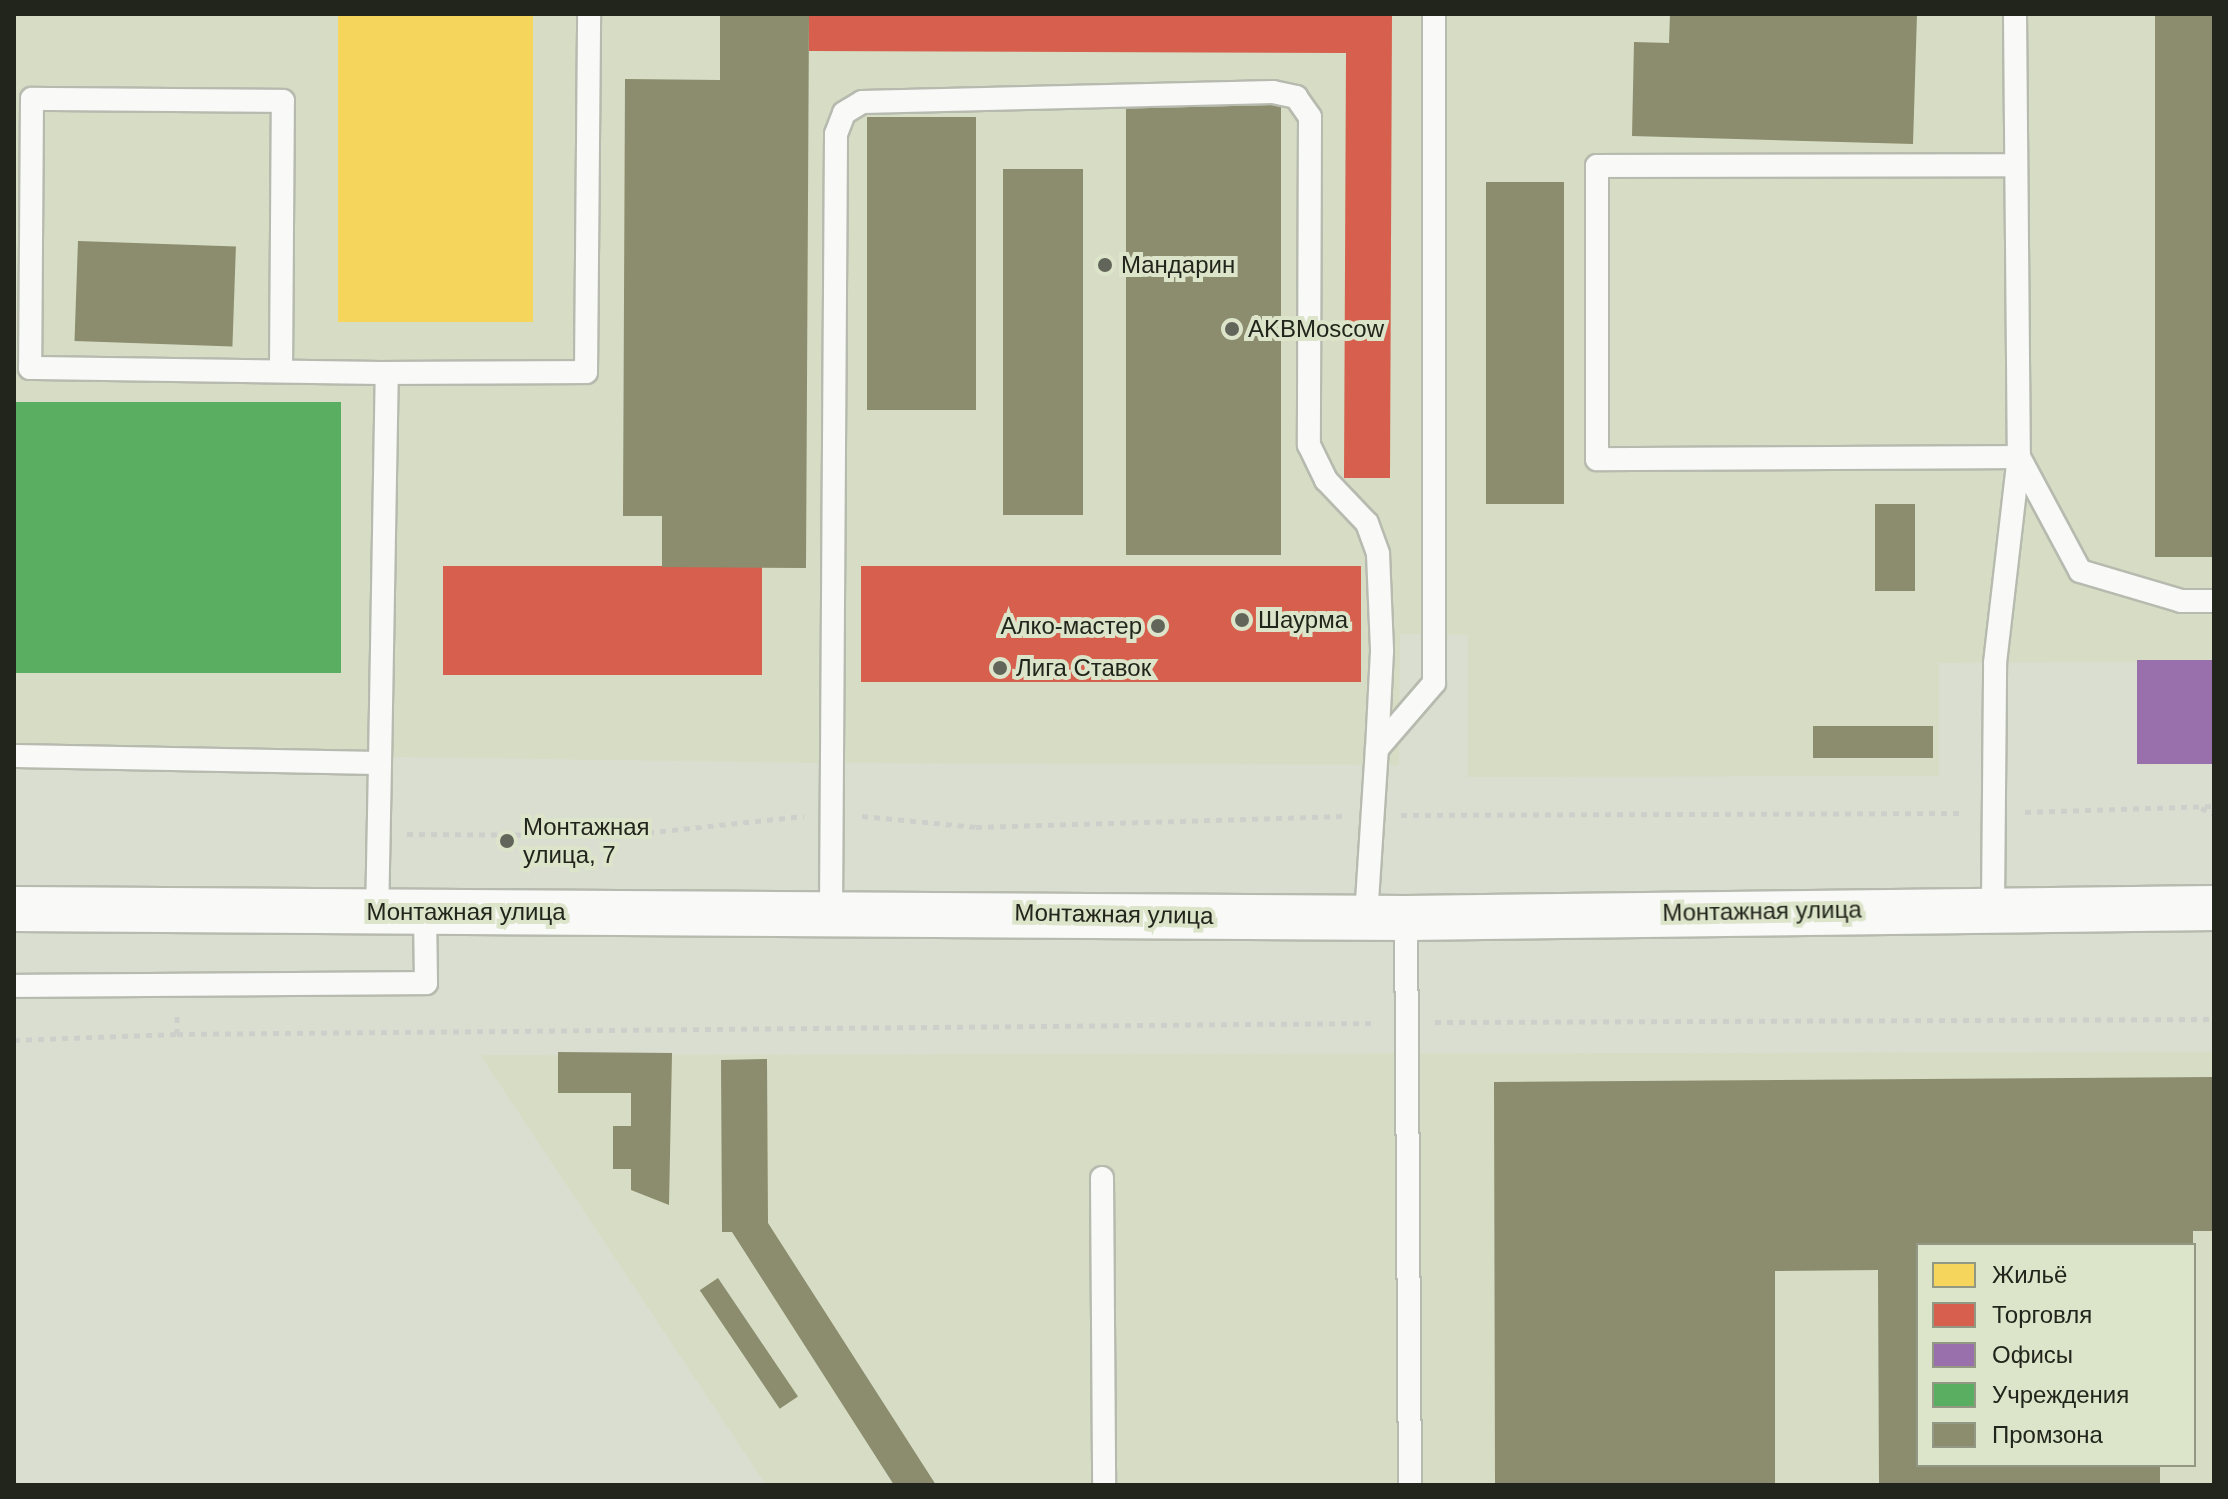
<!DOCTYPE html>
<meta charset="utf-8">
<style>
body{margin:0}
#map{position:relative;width:2228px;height:1499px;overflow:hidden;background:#daded0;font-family:Arial,sans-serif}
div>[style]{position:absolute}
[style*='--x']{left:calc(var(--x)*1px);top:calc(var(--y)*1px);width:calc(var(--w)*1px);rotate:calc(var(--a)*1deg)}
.built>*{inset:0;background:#d6ddc4}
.homes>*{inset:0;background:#f6d55c;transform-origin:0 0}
.shops>*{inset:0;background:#d6604d;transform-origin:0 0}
.offices>*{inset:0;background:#9970ab;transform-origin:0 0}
.public>*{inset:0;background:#5aae61;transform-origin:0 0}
.industry>*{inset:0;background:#8c8c6e;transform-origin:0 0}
.path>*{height:5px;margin-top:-2.5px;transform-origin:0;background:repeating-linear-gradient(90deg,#cecfcb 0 6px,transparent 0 12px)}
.roads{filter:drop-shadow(2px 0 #b7baaf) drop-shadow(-2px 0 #b7baaf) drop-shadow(0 2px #b7baaf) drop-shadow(0 -2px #b7baaf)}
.lane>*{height:22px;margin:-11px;padding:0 11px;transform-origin:11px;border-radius:11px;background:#f9faf8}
.secondary>*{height:44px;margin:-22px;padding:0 22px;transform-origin:22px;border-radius:22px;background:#f9faf8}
.dots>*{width:22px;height:22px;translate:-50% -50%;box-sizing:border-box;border:4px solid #dce4ca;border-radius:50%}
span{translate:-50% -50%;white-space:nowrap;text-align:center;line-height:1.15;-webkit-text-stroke:8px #dce4ca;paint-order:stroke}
.poi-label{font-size:24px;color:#22251b}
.left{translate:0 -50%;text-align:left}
.right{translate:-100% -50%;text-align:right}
.street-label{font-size:24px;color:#22251b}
.frame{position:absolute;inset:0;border:16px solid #22251b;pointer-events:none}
.legend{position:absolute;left:1916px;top:1243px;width:280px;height:224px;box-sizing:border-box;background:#dce4ca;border:2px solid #929884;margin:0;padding:10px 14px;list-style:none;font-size:24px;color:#22251b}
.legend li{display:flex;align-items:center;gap:16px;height:40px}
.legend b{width:40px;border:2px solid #929884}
</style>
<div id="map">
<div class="built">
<div style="clip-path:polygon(14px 14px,2214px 14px,2214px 764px,2140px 765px,2137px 662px,1939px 663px,1939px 776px,1468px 777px,1468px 635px,1400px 634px,1399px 765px,806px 763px,14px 751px)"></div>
<div style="clip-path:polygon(evenodd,2214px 1052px,2214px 1485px,766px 1485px,480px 1055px,2214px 1052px,1918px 1245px,2194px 1245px,2194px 1465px,1918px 1465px,1918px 1245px)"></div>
</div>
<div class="homes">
<div style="left:338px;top:14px;width:195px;height:308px"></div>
</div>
<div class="shops">
<div style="clip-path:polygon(809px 14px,1392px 14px,1390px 478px,1344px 478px,1346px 53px,809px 51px)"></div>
<div style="left:443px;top:566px;width:319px;height:109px"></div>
<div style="left:861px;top:566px;width:500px;height:116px"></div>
</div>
<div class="offices">
<div style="left:2214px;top:660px;width:104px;height:77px;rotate:90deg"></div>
</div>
<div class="public">
<div style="left:14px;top:402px;width:327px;height:271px"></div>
</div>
<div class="industry">
<div style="clip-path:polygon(720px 14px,809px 14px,806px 568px,662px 567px,662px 516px,623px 516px,625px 79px,720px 80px)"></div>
<div style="clip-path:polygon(1670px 14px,1917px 14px,1913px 144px,1632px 136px,1634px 42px,1669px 43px)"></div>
<div style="left:2155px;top:14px;width:59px;height:543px"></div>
<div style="left:1126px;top:105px;width:155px;height:450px"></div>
<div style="left:867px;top:117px;width:109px;height:293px"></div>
<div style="left:1083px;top:169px;width:346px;height:80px;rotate:90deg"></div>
<div style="left:1486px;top:182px;width:78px;height:322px"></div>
<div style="left:78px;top:241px;width:158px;height:100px;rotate:2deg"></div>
<div style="left:1875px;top:504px;width:40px;height:87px"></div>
<div style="left:1813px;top:726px;width:120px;height:32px"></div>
<div style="clip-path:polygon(558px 1052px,672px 1053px,669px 1205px,631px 1190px,631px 1169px,613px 1169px,613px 1126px,631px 1126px,631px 1093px,558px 1093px)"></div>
<div style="clip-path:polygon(767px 1059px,768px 1223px,936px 1485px,894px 1485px,732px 1232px,722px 1232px,721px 1060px)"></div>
<div style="clip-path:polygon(2214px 1077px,2214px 1231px,2193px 1231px,2193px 1245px,1918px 1245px,1918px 1465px,2160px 1465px,2160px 1485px,1879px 1485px,1878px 1270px,1775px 1271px,1775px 1485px,1495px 1485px,1494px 1082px)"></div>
<div style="left:718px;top:1278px;width:143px;height:22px;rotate:56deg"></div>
</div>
<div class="path">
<div style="--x:2201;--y:808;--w:14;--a:25"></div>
<div style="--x:2025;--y:812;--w:189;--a:-1.8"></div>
<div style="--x:1401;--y:815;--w:562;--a:-0.2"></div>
<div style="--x:862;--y:816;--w:115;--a:5.5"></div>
<div style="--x:976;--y:827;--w:367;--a:-1.7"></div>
<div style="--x:407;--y:834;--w:217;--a:0.3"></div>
<div style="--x:624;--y:835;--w:181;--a:-6"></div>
<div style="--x:1435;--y:1022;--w:779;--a:-0.22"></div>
<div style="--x:177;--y:1034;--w:22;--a:-90"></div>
<div style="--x:14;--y:1040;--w:163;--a:-2.1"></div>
<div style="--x:177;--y:1034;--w:1200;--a:-0.53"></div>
</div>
<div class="roads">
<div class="lane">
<div style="--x:2015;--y:14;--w:443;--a:89.5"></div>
<div style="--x:2019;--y:457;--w:129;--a:61.8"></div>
<div style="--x:2080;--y:571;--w:105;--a:16.5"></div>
<div style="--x:2181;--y:601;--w:33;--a:0"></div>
<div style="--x:281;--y:370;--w:269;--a:-89.6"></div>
<div style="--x:283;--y:101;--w:251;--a:-179.5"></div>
<div style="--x:32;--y:99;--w:269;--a:90.4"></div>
<div style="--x:30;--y:368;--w:357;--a:0.8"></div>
<div style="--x:14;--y:756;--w:366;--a:1.1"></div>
<div style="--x:380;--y:763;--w:150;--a:91.1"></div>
<div style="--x:380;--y:763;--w:390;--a:-89"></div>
<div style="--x:387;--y:373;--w:199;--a:-0.3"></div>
<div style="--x:586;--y:372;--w:358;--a:-89.5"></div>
<div style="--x:1993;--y:907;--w:244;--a:-89.5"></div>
<div style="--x:1995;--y:663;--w:207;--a:-83.4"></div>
<div style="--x:2019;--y:457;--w:422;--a:179.7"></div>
<div style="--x:1597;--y:459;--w:293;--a:-90"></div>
<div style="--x:1597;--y:166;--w:419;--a:-0.1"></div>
<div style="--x:831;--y:911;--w:777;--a:-89.63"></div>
<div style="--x:836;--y:134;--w:22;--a:-69"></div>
<div style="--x:844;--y:113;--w:21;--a:-31"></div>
<div style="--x:862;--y:102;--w:411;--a:-1.4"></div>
<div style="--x:1273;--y:92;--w:24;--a:12"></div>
<div style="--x:1296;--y:97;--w:24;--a:55"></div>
<div style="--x:1310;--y:117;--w:328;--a:90.2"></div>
<div style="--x:1309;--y:445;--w:39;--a:64"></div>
<div style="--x:1326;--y:480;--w:59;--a:46.4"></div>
<div style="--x:1367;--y:523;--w:33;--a:70"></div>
<div style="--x:1378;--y:554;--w:97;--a:87.6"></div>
<div style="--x:1382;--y:651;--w:98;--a:92.9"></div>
<div style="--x:1366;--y:917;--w:168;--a:-86.3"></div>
<div style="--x:1377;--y:749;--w:87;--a:-49.2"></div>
<div style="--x:1434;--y:683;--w:669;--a:-90"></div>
<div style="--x:1406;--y:918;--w:567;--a:89.6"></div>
<div style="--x:14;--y:986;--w:412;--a:-0.4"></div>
<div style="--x:426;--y:983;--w:70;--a:-90.8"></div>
<div style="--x:1102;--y:1178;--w:307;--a:89.6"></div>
</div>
<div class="secondary">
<div style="--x:14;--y:909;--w:1392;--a:0.37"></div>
<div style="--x:1406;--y:918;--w:808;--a:-0.71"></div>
</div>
</div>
<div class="dots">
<div style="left:1105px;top:265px;background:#62665a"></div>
<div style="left:1232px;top:329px;background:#62665a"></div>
<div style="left:1242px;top:620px;background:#62665a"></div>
<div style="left:1158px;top:626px;background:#62665a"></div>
<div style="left:1000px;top:668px;background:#62665a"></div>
<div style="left:507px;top:841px;background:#62665a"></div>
</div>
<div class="poi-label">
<span class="left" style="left:1121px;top:265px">Мандарин</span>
<span class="left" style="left:1248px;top:329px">AKBMoscow</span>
<span class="left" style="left:1258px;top:620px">Шаурма</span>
<span class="right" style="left:1142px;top:626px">Алко-мастер</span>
<span class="left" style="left:1016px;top:668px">Лига Ставок</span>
<span class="left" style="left:523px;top:841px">Монтажная<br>улица, 7</span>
</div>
<div class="street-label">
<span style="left:1762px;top:911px;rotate:-1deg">Монтажная улица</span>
<span style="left:466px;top:912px">Монтажная улица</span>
<span style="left:1114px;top:914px;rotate:1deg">Монтажная улица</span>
</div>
<div class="frame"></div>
<ul class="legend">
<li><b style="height:22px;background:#f6d55c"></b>Жильё</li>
<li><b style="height:22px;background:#d6604d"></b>Торговля</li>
<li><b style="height:22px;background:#9970ab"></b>Офисы</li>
<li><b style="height:22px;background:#5aae61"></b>Учреждения</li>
<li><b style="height:22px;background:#8c8c6e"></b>Промзона</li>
</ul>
</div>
